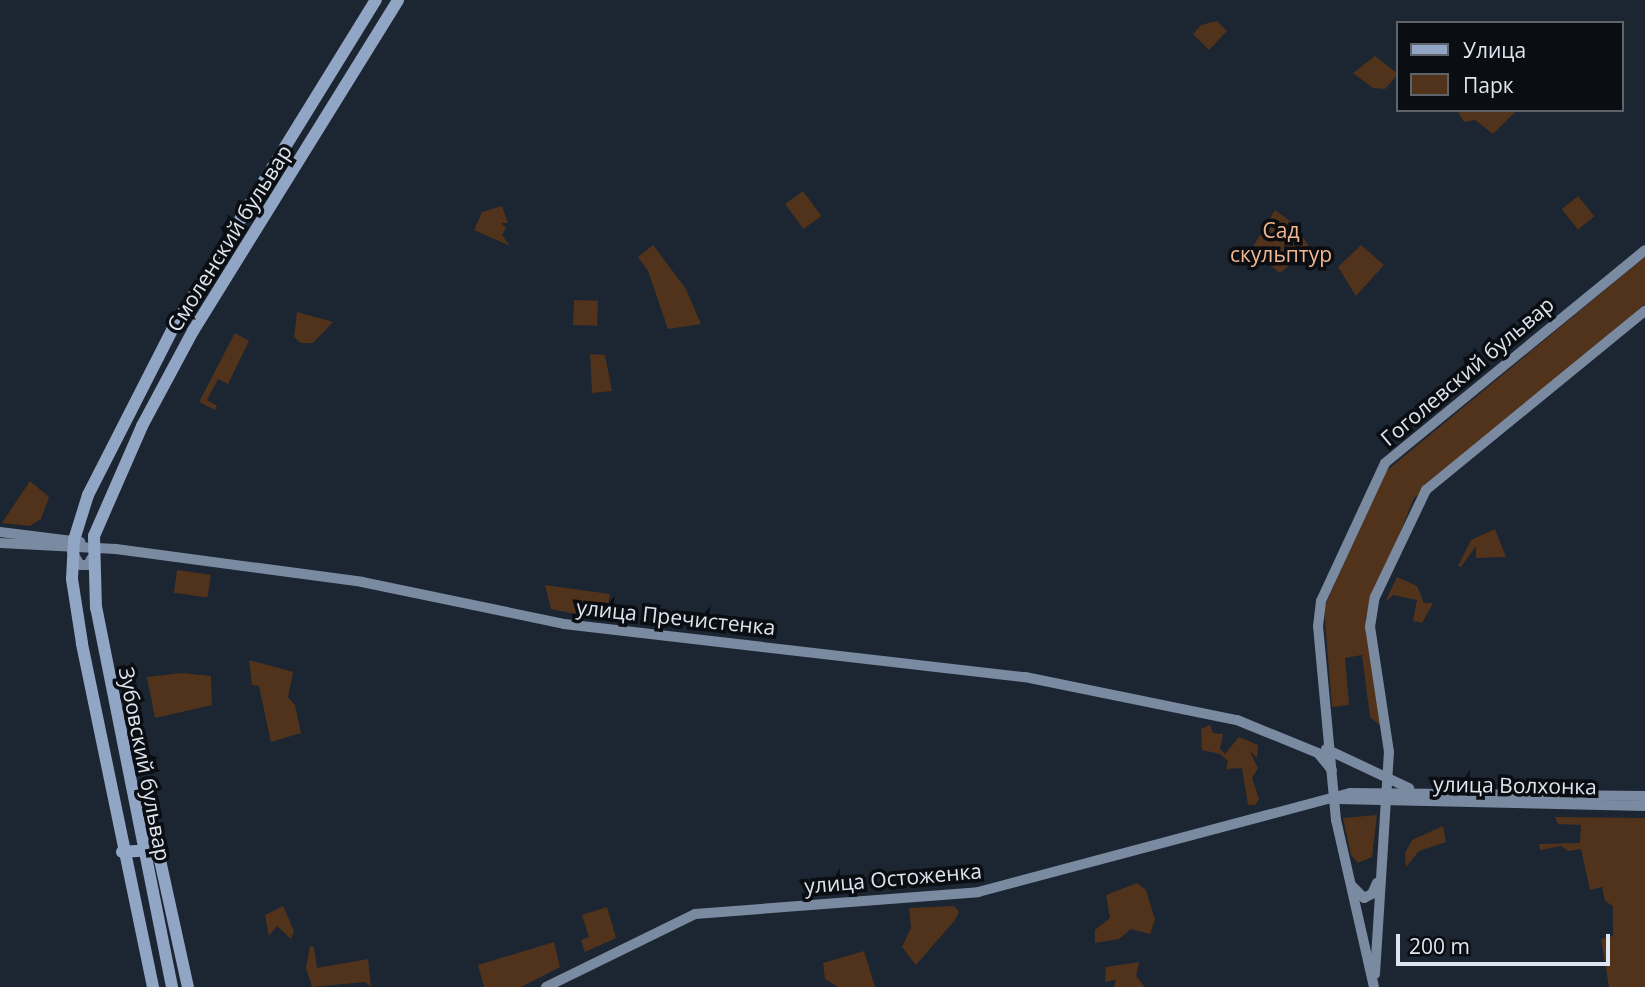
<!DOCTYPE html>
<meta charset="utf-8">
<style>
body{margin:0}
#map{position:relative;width:1645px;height:987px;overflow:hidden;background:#1c2532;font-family:"Open Sans",sans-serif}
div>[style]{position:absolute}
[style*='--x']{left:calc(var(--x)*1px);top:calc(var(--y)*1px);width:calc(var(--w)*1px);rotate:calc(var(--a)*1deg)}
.green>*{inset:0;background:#51331c;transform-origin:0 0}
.secondary>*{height:10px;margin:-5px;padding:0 5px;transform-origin:5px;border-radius:5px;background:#7a8aa1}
.primary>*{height:12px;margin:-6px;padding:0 6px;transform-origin:6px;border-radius:6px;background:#91a6c4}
span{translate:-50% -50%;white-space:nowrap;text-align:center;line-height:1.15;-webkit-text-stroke:7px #0a0e13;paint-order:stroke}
.park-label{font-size:21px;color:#f2b78e}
.street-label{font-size:21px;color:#dfe5ee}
.legend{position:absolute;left:1396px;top:21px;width:228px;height:91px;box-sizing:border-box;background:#0a0e13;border:2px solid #5f646b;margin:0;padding:9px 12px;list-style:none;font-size:21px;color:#dfe5ee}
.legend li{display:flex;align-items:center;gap:14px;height:35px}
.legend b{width:35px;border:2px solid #5f646b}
.scale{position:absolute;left:1396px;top:934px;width:214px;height:32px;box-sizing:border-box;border:4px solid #dfe5ee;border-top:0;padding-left:9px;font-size:21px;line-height:24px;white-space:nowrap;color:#dfe5ee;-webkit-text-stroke:5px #0a0e13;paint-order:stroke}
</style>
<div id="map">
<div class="green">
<div style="clip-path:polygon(1217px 21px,1227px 31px,1209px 50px,1193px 34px,1201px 25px)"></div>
<div style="clip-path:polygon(1375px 56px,1398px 74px,1385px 89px,1373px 88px,1353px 73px)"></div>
<div style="clip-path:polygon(1457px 110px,1517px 110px,1493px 134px,1475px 120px,1464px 122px)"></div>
<div style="left:803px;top:191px;width:31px;height:22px;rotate:54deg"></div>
<div style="left:1578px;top:196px;width:26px;height:21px;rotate:51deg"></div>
<div style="clip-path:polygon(502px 206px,508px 223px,501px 223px,506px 228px,502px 235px,510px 246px,474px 230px,482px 212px)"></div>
<div style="clip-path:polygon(1275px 210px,1295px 225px,1312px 251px,1303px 263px,1297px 259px,1280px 273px,1251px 250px)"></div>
<div style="clip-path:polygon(653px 245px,686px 289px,701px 324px,668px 329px,648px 271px,638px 257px)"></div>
<div style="clip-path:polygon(1361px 245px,1384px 265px,1356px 296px,1338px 267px)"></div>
<div style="clip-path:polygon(1645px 257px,1645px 304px,1414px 498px,1366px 617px,1382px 727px,1370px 717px,1362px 655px,1345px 658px,1349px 705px,1332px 707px,1324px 608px,1385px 472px)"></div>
<div style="left:574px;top:300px;width:24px;height:25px;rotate:2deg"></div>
<div style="clip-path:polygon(297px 312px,333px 322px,313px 343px,301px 343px,294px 337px)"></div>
<div style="clip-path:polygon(235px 333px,249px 341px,228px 384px,218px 379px,207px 400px,217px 406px,215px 410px,199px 402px)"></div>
<div style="clip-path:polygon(590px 354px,605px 355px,612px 391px,592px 393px)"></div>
<div style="clip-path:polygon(30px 481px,49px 497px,41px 519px,30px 526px,2px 523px)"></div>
<div style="clip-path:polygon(1495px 529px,1506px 557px,1476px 558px,1476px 546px,1461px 567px,1458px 566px,1471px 540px)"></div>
<div style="left:177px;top:570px;width:34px;height:23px;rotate:8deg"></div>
<div style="clip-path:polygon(1397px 577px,1417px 586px,1424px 603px,1433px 603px,1422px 623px,1413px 621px,1417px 600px,1393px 595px,1385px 602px)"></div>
<div style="clip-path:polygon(545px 585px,610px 594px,606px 620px,551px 609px)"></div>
<div style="clip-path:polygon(249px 660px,293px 672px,288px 697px,295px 705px,301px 733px,271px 742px,259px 686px,252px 685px)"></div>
<div style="clip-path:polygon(181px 673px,211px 676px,212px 705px,155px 718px,147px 677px)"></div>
<div style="clip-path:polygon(1210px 725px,1213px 733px,1223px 734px,1220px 749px,1225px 754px,1239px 737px,1258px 745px,1257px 758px,1249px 750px,1258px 768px,1252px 778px,1259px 799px,1255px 805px,1248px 805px,1242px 768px,1226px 769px,1228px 761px,1220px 754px,1202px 750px,1201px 729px)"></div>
<div style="clip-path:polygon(1377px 815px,1372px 857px,1358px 863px,1351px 855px,1343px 818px)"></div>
<div style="clip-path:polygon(1555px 817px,1645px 818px,1645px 987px,1609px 987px,1601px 939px,1613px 936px,1613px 906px,1605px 901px,1602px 887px,1590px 890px,1581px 849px,1568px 851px,1561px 846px,1540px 850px,1539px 844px,1580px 843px,1581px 825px,1558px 824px)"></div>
<div style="clip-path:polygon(1443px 826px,1446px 842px,1419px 851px,1406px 867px,1405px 853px,1412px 840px)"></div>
<div style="clip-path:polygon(1137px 883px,1146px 890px,1155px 920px,1150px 934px,1131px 929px,1119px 939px,1095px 943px,1095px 930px,1110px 918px,1106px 895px)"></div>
<div style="clip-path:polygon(283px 906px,294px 931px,291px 939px,277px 926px,269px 936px,265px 915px)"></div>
<div style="clip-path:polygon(954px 906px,959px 912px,955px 920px,916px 965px,902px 947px,911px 928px,909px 908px)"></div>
<div style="clip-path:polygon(607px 907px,616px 938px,585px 952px,581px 940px,589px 937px,582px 915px)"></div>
<div style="clip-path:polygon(554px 942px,560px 967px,521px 987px,484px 987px,478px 965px)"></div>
<div style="clip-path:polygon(310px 946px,314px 947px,317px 968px,368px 959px,371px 987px,365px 982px,312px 987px,306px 968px)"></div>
<div style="clip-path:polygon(864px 951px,875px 987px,838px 987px,825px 979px,823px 963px)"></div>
<div style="clip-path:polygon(1139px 962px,1136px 976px,1145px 987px,1114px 987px,1116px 980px,1105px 982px,1106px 967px)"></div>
</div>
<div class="secondary">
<div style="--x:0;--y:532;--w:81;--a:7.1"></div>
<div style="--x:0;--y:543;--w:116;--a:3"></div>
<div style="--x:116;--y:549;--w:248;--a:7.6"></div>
<div style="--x:362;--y:582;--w:206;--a:11.7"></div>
<div style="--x:564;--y:624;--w:464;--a:6.6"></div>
<div style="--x:1025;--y:677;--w:216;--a:11.5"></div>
<div style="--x:1237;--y:720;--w:87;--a:22.2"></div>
<div style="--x:1318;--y:753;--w:22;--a:51"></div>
<div style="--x:72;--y:552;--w:15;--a:58"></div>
<div style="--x:80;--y:565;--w:8;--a:0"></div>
<div style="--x:88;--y:565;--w:7;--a:-63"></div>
<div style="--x:1326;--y:749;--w:92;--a:25.2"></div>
<div style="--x:1337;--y:799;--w:308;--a:1.3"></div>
<div style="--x:1352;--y:886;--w:17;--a:45"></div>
<div style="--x:1364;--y:898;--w:9;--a:-27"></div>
<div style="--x:1372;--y:894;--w:12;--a:-66"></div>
<div style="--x:1375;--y:974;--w:222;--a:-86.4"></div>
<div style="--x:1389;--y:752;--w:126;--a:-98.6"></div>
<div style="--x:1370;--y:627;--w:30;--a:-81"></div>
<div style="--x:1375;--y:597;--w:119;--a:-64.5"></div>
<div style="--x:1426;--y:490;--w:283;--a:-39.3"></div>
<div style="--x:546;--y:987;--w:166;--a:-26.1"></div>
<div style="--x:695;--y:914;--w:284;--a:-4.4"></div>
<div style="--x:978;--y:892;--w:385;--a:-14.9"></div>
<div style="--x:1350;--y:793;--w:295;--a:0.6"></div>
<div style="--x:1374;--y:987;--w:171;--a:-102.8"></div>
<div style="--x:1336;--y:820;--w:195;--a:-95.3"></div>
<div style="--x:1318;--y:626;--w:25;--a:-83"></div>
<div style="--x:1321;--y:601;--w:152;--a:-65.1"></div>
<div style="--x:1385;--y:463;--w:336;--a:-39.3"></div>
</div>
<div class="primary">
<div style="--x:122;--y:852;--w:29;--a:-4"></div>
<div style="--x:151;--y:850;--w:13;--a:48"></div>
<div style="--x:160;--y:860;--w:130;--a:77.6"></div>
<div style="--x:153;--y:987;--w:351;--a:-101.7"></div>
<div style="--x:82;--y:643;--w:65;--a:-98.9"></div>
<div style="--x:72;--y:579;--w:39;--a:-87"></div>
<div style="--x:74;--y:540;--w:47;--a:-72.7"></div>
<div style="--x:88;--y:495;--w:185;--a:-63"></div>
<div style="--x:172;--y:330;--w:388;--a:-58.3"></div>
<div style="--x:172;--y:987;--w:387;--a:-101.3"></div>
<div style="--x:96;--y:608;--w:72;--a:-91.6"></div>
<div style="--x:94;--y:536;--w:120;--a:-66.4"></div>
<div style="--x:142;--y:426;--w:108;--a:-61.8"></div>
<div style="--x:193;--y:331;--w:389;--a:-58.2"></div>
</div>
<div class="park-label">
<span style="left:1281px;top:242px">Сад<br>скульптур</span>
</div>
<div class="street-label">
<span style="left:229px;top:238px;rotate:-58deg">Смоленский бульвар</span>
<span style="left:1467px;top:371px;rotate:-40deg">Гоголевский бульвар</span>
<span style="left:676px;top:617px;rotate:6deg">улица Пречистенка</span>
<span style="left:145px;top:764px;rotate:79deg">Зубовский бульвар</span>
<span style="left:1515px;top:785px;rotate:1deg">улица Волхонка</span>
<span style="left:893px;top:878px;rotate:-5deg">улица Остоженка</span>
</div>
<ul class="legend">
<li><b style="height:9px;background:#91a6c4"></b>Улица</li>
<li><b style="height:19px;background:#51331c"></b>Парк</li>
</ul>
<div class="scale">200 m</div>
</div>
